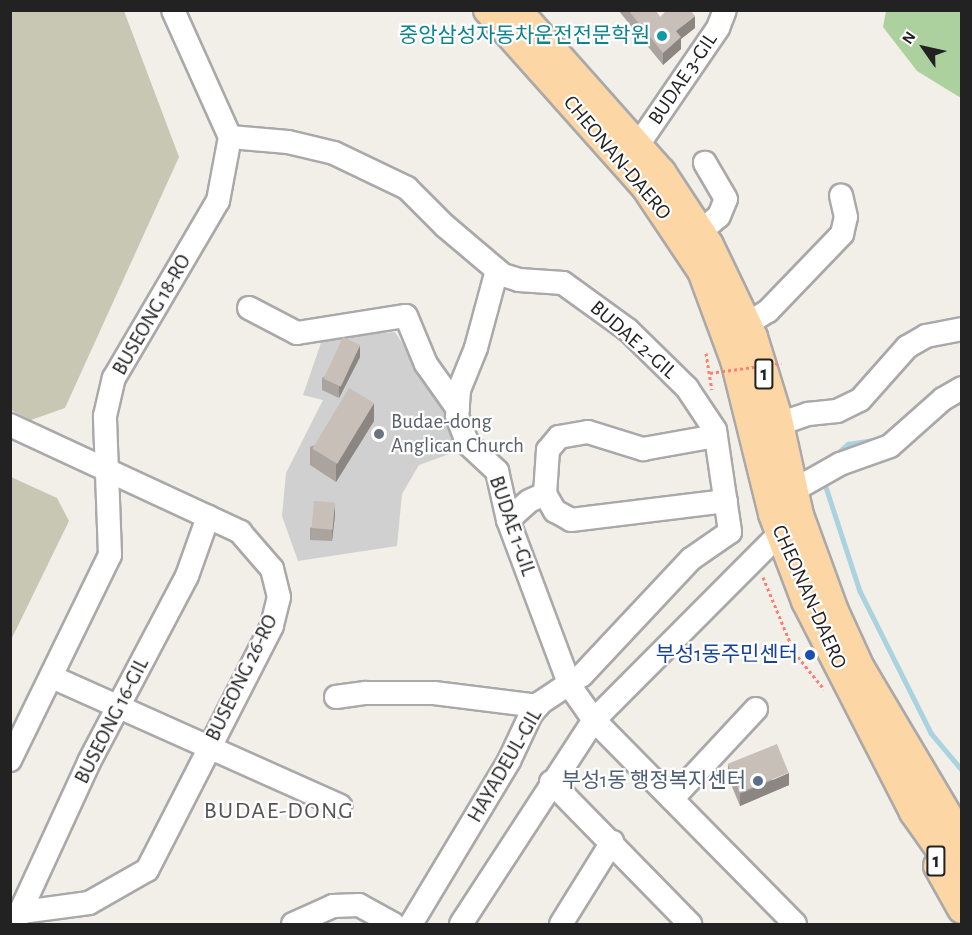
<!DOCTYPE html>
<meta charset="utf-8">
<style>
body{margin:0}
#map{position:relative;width:972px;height:935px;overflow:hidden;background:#f2efe9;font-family:"Alegreya Sans","Noto Sans KR",sans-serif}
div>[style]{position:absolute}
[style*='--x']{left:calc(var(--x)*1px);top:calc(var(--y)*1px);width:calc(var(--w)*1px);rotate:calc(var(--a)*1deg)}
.religious>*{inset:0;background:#d0d0d0}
.construction>*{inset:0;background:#c7c7b4}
.forest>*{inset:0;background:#add19e}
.stream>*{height:4.5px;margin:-2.25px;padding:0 2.25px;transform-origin:2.25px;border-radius:2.25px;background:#aad3df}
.path>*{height:3px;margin-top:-1.5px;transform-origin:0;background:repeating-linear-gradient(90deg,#fa8072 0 3px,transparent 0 6px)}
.roads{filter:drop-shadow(2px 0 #a9a9a9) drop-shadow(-2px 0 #a9a9a9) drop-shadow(0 2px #a9a9a9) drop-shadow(0 -2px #a9a9a9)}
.minor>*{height:22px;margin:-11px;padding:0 11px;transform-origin:11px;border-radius:11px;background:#fff}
.major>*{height:28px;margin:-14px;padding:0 14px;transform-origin:14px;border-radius:14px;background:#fcd6a4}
.path-bridge>*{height:3px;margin-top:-1.5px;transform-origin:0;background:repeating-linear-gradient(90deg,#fa8072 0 3px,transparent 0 6px)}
.wall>*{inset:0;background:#aba49e}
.shaded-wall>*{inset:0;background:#8b8681}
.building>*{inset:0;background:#c7bfb8;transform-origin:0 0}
.dots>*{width:16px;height:16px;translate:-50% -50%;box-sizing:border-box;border:3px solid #fff;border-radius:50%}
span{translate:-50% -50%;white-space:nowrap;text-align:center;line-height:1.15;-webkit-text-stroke:4.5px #fff;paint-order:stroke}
.shield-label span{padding:2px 4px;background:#fff;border:2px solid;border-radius:4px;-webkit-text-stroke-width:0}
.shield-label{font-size:20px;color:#222;font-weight:700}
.culture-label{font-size:21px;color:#0d838f}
.right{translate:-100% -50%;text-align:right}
.street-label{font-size:21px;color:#222}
.worship-label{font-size:21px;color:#5b616d}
.left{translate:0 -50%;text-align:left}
.transit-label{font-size:21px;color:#164399}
.service-label{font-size:21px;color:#4e5e75}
.quarter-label{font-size:24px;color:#555;letter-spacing:1.5px}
.frame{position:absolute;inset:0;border:12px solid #222;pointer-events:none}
.north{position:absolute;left:894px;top:18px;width:60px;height:60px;-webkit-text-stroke:4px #fff;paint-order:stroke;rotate:304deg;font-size:16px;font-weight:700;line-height:24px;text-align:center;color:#222}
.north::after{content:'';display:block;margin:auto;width:21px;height:27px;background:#222;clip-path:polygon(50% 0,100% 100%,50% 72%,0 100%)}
</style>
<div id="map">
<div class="religious">
<div style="clip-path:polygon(395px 332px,449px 415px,455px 452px,419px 465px,402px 494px,397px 546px,298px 561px,282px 516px,286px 473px,323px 400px,303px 395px,323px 337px)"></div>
</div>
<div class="construction">
<div style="clip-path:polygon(11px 10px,124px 11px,179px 157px,65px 408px,31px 420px,11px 410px)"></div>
<div style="clip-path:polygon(11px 477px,57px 498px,69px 521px,11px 640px)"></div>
</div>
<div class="forest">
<div style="clip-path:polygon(886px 11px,961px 11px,961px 98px,917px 71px,883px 27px)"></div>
</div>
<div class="stream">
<div style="--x:833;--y:457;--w:20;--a:-41"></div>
<div style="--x:848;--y:444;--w:32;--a:-9"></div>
<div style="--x:880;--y:439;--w:26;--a:-40"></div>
<div style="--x:824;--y:481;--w:116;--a:71.9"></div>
<div style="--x:860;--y:591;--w:159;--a:63.4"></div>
<div style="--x:931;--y:733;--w:48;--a:50"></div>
</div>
<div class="path">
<div style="--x:706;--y:353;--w:37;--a:81"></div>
<div style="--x:763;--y:577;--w:81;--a:67.5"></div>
<div style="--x:794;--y:652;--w:48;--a:51"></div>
</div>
<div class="roads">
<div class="minor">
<div style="--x:230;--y:137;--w:58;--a:4.9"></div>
<div style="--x:288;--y:142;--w:47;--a:13.4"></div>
<div style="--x:334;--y:153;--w:81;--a:25.6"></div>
<div style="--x:407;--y:188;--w:54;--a:45"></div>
<div style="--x:445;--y:226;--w:76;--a:40.2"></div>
<div style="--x:503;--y:275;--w:17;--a:17"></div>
<div style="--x:519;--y:280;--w:44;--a:3.9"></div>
<div style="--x:563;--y:283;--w:80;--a:35.9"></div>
<div style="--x:628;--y:330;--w:83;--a:44.5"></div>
<div style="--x:687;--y:388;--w:50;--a:56.3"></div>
<div style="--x:715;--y:430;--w:103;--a:81.6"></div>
<div style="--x:730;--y:532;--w:47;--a:145.3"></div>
<div style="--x:691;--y:559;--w:159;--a:133.2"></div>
<div style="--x:582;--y:675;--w:50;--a:146.3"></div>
<div style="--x:540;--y:703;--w:14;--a:129"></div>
<div style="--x:531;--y:714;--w:52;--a:115.1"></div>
<div style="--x:509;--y:761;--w:190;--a:121"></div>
<div style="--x:638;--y:145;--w:142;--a:-55.6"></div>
<div style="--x:718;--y:28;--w:19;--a:-69"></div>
<div style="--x:701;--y:231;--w:23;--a:-40"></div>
<div style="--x:719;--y:216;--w:18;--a:-68"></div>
<div style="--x:726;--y:199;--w:42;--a:-120.3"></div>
<div style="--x:497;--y:270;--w:81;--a:105.1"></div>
<div style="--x:476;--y:348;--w:45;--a:112"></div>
<div style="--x:459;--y:390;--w:26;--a:94"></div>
<div style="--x:457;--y:416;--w:30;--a:69"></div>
<div style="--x:468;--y:444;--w:40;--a:43"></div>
<div style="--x:497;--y:471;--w:50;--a:77.3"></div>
<div style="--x:508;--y:520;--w:177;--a:69.5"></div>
<div style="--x:570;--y:686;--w:42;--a:54.8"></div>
<div style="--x:594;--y:720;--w:286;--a:45.4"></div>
<div style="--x:249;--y:308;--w:54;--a:27.5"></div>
<div style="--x:297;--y:333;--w:110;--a:-8.9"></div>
<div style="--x:406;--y:316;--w:52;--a:67.4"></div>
<div style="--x:426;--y:364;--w:55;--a:54.6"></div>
<div style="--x:747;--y:324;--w:25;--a:-32"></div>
<div style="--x:768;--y:311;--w:107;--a:-46.1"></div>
<div style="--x:842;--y:234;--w:17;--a:-77"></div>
<div style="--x:846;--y:217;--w:22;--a:-103"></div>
<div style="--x:779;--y:424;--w:31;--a:-19"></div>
<div style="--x:808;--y:414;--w:29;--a:-6"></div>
<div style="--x:837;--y:411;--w:25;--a:-26"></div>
<div style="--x:860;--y:400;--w:71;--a:-48.4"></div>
<div style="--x:907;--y:347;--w:22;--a:-30"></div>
<div style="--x:926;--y:336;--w:37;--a:-11"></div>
<div style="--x:10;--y:425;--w:254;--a:24.9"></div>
<div style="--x:240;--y:532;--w:49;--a:49.1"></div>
<div style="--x:272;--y:569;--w:29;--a:76"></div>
<div style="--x:279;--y:597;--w:30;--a:104"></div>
<div style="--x:272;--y:626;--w:274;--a:117.1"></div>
<div style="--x:147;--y:870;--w:67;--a:150.4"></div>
<div style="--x:89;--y:903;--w:68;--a:172.3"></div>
<div style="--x:545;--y:494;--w:44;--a:-86.1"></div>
<div style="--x:548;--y:450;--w:17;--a:-50"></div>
<div style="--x:559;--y:437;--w:29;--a:-10"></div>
<div style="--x:588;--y:432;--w:58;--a:17.2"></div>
<div style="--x:643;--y:449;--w:74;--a:-10.1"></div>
<div style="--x:780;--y:498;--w:69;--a:-29.5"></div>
<div style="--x:840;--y:464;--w:53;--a:-19.8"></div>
<div style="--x:890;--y:446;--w:71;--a:-41.6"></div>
<div style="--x:943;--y:399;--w:22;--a:-30"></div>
<div style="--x:508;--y:520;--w:28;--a:-42"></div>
<div style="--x:529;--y:501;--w:17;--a:-24"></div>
<div style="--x:545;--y:494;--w:20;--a:60"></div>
<div style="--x:555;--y:511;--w:18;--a:29"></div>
<div style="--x:571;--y:520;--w:156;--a:-7"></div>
<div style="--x:52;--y:677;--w:316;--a:24.1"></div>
<div style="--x:336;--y:697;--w:30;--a:-8"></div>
<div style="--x:366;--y:693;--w:68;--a:0"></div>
<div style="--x:434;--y:693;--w:105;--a:7.1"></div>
<div style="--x:10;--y:760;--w:228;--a:-64"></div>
<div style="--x:110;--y:555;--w:139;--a:-92.1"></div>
<div style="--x:105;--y:416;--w:39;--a:-77"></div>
<div style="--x:114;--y:378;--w:205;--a:-59.6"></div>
<div style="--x:218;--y:201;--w:65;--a:-79.4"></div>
<div style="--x:230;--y:137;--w:139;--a:-114.2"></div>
<div style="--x:551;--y:782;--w:199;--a:45.6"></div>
<div style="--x:672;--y:799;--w:123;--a:-47"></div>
<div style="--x:16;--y:921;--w:175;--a:-65.3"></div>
<div style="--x:89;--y:762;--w:210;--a:-62.2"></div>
<div style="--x:187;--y:576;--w:63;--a:-70.4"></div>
<div style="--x:293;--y:924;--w:44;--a:-24.2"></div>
<div style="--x:333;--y:906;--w:26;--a:-2"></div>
<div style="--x:359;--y:905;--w:39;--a:29"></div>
<div style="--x:461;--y:924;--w:244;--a:-56.9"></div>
<div style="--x:594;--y:720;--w:279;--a:-45.1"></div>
<div style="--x:561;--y:924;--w:97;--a:-58.1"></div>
</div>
<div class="major">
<div style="--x:488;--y:10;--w:236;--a:48.3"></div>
<div style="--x:645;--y:186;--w:102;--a:56.2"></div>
<div style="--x:702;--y:271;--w:95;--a:69.7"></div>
<div style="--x:735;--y:360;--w:159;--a:76.1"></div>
<div style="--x:773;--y:514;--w:93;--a:69.2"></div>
<div style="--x:806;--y:601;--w:237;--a:62.9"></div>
<div style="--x:914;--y:812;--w:83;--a:54.8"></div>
<div style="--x:517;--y:10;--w:217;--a:48.4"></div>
<div style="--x:661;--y:172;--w:87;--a:56.7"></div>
<div style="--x:709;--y:245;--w:102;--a:64.4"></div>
<div style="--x:753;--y:337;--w:82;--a:72.9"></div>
<div style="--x:777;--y:415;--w:102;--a:77.6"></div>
<div style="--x:799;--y:515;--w:102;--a:70"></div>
<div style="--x:834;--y:611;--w:63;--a:65.5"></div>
<div style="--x:860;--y:668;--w:200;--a:59.3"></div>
<div style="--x:938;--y:866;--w:49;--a:60.8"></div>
</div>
</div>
<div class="path-bridge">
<div style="--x:710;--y:373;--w:72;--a:-8"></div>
</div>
<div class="wall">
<div style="clip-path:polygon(618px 10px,655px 10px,660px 17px,695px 28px,681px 39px,681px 49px,663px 65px)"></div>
<div style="clip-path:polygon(360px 357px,339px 398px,322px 390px,322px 378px)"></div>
<div style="clip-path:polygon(374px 421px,336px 482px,310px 465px,310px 447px)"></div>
<div style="clip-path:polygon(335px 515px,332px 541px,310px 540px,310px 528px)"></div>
<div style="clip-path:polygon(728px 765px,789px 785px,740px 806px,728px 777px)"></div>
</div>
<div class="shaded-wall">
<div style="clip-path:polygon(695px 16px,695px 28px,681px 39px,681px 49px,663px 65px,663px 53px,676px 31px)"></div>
<div style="clip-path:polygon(360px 345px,360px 357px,339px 398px,339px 386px)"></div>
<div style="clip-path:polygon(374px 403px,374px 421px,336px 482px,336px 465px)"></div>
<div style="clip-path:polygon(335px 503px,335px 515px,332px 541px,332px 529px)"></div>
<div style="clip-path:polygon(789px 773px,789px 785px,740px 806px,740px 794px)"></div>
</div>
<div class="building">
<div style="clip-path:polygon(628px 10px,655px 10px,660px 17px,667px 10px,690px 10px,695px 16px,676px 31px,681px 37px,663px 53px)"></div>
<div style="left:343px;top:337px;width:19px;height:46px;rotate:25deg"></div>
<div style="left:349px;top:388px;width:29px;height:71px;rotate:31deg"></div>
<div style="left:314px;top:501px;width:21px;height:27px;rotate:5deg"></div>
<div style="left:777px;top:744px;width:31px;height:53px;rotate:68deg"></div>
</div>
<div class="dots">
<div style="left:662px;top:36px;background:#0f9aa8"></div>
<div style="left:379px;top:434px;background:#6b7280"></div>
<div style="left:810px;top:655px;background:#1a4fb4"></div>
<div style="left:758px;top:781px;background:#5c6f8a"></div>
</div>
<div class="shield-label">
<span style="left:764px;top:374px">1</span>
<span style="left:936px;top:861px">1</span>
</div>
<div class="culture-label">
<span class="right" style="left:650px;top:36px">중앙삼성자동차운전전문학원</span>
</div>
<div class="street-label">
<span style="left:683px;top:79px;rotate:-56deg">BUDAE 3-GIL</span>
<span style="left:617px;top:158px;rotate:50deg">CHEONAN-DAERO</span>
<span style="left:152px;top:315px;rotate:-60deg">BUSEONG 18-RO</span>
<span style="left:633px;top:340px;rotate:41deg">BUDAE 2-GIL</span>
<span style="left:512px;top:526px;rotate:71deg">BUDAE 1-GIL</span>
<span style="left:809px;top:597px;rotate:66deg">CHEONAN-DAERO</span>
<span style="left:242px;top:678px;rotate:-64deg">BUSEONG 26-RO</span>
<span style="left:112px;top:721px;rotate:-63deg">BUSEONG 16-GIL</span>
<span style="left:505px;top:766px;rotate:-60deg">HAYADEUL-GIL</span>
</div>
<div class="worship-label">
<span class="left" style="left:391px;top:434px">Budae-dong<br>Anglican Church</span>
</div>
<div class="transit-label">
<span class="right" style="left:798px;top:655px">부성1동주민센터</span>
</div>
<div class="service-label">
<span class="right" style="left:746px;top:781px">부성1동 행정복지센터</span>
</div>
<div class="quarter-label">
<span style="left:279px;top:812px">BUDAE-DONG</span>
</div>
<div class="frame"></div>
<div class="north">N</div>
</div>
